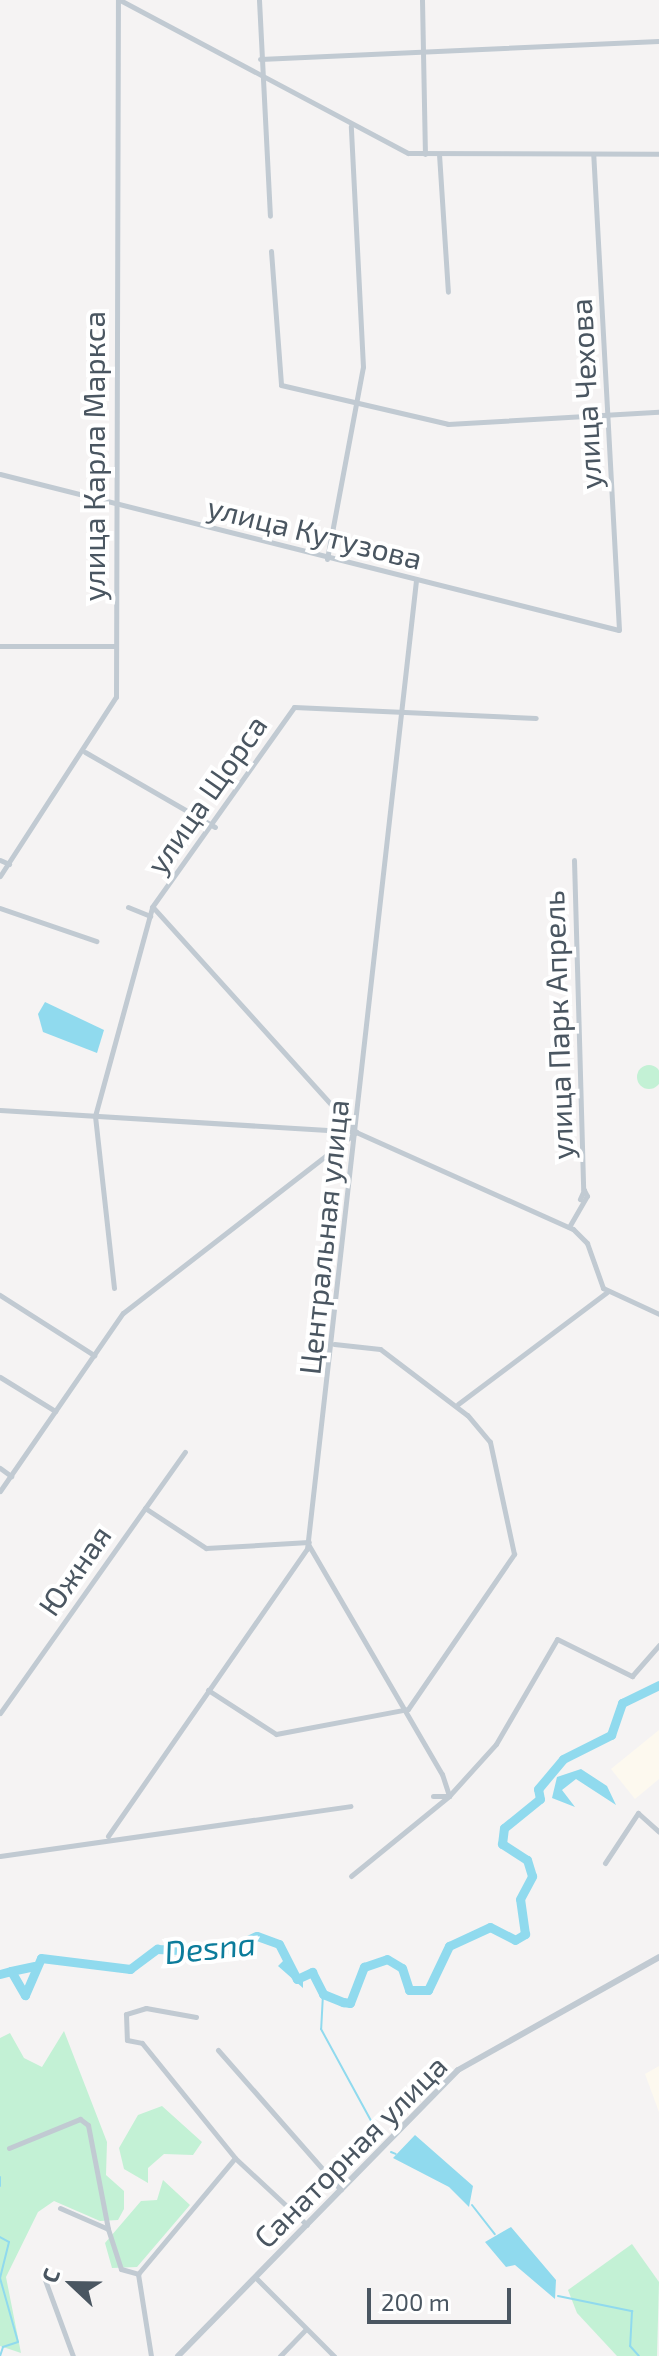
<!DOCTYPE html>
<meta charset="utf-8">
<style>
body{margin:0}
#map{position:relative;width:659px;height:2356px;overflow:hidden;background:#f5f3f3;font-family:"Exo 2",sans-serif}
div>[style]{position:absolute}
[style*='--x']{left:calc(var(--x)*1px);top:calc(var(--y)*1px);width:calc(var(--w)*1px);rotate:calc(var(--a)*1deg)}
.commercial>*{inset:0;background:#fdf9ef}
.green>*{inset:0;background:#c3f1d5}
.round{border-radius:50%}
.water>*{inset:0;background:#90daee}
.stream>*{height:2px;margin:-1px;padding:0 1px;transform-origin:1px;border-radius:1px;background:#90daee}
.river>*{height:9px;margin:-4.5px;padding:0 4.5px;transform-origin:4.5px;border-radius:4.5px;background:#90daee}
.minor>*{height:5px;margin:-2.5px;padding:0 2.5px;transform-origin:2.5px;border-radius:2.5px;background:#c1cad2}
.tertiary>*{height:6px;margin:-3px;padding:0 3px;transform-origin:3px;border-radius:3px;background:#c1cad2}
span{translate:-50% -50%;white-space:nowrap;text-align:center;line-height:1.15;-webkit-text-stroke:8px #fff;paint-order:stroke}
.street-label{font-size:30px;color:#4a5661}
.water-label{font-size:32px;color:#0c7c9b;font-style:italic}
.north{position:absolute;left:32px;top:2244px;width:80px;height:80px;-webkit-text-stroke:6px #fff;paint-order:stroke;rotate:292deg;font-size:22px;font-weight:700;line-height:32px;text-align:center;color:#4a5661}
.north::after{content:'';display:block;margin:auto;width:28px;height:36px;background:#4a5661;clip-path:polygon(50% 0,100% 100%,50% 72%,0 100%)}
.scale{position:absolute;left:367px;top:2288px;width:144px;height:36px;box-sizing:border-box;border:4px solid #4a5661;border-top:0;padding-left:10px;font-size:24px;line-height:28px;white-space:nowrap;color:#4a5661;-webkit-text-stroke:6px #fff;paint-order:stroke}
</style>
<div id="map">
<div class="commercial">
<div style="clip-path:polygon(659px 1730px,659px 1779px,635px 1799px,611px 1769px)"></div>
<div style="clip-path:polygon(659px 2066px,659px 2112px,645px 2074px)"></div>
</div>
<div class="green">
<div class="round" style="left:637px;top:1065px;width:24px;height:24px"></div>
<div style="clip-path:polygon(64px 2031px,107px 2142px,106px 2175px,124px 2191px,124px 2209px,118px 2220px,100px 2221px,54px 2201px,38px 2212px,6px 2277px,21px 2353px,0 2346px,0 2038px,10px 2033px,24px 2058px,42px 2067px)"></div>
<div style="clip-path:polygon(162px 2106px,202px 2142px,193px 2155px,164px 2154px,148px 2168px,148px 2183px,124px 2169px,119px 2148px,138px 2115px)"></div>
<div style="clip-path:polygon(163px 2180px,190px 2205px,137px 2267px,112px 2268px,105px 2243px,141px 2201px,157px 2200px)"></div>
<div style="clip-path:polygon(632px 2244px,659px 2282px,657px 2356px,617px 2356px,577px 2313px,568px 2290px)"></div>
</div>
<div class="water">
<div style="clip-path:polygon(45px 1002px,104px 1030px,97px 1053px,43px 1032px,38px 1014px)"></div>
<div style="clip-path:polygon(581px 1769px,607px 1786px,616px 1805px,576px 1779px,562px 1790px,575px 1807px,552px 1798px,557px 1777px)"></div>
<div style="clip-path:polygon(284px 1960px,297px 1978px,303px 1975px,303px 1988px,278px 1966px)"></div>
<div style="clip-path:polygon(415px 2135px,473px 2186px,469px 2207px,449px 2187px,393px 2158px)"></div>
<div style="clip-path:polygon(511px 2227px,556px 2280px,555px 2299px,515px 2265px,506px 2267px,485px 2242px)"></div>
</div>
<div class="stream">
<div style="--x:323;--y:1994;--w:35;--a:93"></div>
<div style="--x:321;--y:2029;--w:125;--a:61.4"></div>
<div style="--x:391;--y:2152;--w:5;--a:22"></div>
<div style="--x:0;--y:2177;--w:9;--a:90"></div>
<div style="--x:472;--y:2205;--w:37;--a:52"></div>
<div style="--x:0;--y:2237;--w:10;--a:29"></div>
<div style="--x:9;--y:2242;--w:37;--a:104"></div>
<div style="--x:0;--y:2278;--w:66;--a:74.3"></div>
<div style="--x:18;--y:2342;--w:16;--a:162"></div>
<div style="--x:3;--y:2347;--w:9;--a:108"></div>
<div style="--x:558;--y:2296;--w:76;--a:11.5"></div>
<div style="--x:632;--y:2311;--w:35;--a:93"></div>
<div style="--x:630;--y:2346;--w:13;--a:48"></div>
</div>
<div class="river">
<div style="--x:11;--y:1971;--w:24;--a:-12"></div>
<div style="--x:0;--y:1974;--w:11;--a:-15"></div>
<div style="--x:11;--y:1971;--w:28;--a:60"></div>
<div style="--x:25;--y:1995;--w:40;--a:-66.6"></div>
<div style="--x:41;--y:1958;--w:90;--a:7"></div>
<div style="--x:130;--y:1969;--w:34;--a:-37"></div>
<div style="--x:157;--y:1949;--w:65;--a:2.6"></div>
<div style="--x:222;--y:1952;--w:38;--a:-25"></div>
<div style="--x:257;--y:1936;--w:23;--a:20"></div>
<div style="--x:279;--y:1944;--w:39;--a:63"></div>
<div style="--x:297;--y:1979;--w:17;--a:-25"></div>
<div style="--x:312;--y:1972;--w:25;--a:63"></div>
<div style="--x:323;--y:1994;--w:22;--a:22"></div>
<div style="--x:343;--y:2002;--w:7;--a:8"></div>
<div style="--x:350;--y:2003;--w:39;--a:-69"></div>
<div style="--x:364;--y:1967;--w:24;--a:-19"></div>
<div style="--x:387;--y:1959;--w:17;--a:31"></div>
<div style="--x:402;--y:1968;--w:23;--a:72"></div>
<div style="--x:409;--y:1990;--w:19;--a:0"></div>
<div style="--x:428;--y:1990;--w:49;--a:-64.5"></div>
<div style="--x:449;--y:1946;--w:45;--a:-24.9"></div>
<div style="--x:490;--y:1927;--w:28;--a:27"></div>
<div style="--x:515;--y:1940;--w:12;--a:-31"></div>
<div style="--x:525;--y:1934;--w:35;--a:-98"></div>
<div style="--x:520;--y:1899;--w:26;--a:-62"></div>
<div style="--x:532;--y:1876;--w:17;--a:-107"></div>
<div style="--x:527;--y:1860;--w:30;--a:-147"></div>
<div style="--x:502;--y:1844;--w:16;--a:-83"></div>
<div style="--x:504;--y:1828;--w:46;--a:-38.9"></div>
<div style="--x:540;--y:1799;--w:10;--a:-101"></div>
<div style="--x:538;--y:1789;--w:39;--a:-50"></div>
<div style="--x:563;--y:1759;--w:54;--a:-26.6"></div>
<div style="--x:611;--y:1735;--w:34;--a:-71"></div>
<div style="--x:622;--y:1703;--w:41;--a:-25.9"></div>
</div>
<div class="minor">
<div style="--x:120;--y:0;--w:326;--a:28"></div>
<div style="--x:408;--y:153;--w:251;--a:0.2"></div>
<div style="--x:259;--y:0;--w:216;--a:87.1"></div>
<div style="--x:422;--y:0;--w:154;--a:88.9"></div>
<div style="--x:260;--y:59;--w:399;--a:-2.6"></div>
<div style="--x:439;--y:154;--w:138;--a:86.3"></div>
<div style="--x:271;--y:251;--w:134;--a:85.7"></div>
<div style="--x:281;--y:385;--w:171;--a:13.1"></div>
<div style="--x:448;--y:424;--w:211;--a:-3.3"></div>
<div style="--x:0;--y:474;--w:638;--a:14.15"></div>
<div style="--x:619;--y:630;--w:476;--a:-93.1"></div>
<div style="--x:327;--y:559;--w:195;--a:-79.4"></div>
<div style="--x:363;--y:367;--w:241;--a:-92.9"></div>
<div style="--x:0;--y:646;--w:116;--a:0"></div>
<div style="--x:85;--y:752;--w:150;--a:30"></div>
<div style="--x:0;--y:860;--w:10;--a:24"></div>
<div style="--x:574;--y:860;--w:330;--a:88.4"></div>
<div style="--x:0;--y:876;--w:213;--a:-57.1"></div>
<div style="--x:116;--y:697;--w:697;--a:-89.84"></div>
<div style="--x:128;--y:907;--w:24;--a:22"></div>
<div style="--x:0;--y:908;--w:102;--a:19"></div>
<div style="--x:0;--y:1110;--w:357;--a:3.5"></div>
<div style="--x:356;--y:1132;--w:238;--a:24.1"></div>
<div style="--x:573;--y:1229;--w:20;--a:45"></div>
<div style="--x:587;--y:1243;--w:48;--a:70.4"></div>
<div style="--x:603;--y:1288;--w:62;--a:24.9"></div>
<div style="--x:569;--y:1227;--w:36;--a:-60"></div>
<div style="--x:587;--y:1196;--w:7;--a:-117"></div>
<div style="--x:584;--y:1190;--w:10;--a:114"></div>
<div style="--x:114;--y:1288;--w:173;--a:-96.3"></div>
<div style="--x:95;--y:1116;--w:217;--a:-74.7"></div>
<div style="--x:152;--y:907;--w:245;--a:-54.6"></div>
<div style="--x:294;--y:707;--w:242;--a:2.6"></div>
<div style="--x:0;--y:1295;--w:112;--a:32.6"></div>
<div style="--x:0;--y:1377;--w:65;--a:31.7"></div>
<div style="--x:458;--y:1404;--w:186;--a:-36.9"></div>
<div style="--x:0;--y:1468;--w:14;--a:36"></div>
<div style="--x:0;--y:1491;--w:216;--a:-55.4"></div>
<div style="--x:123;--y:1313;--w:295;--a:-37.8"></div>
<div style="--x:356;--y:1132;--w:303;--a:-132.1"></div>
<div style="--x:145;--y:1508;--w:73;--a:33.3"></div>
<div style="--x:206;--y:1548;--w:103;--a:-3.3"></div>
<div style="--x:308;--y:1544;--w:266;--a:59.8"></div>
<div style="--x:442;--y:1774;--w:23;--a:72"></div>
<div style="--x:449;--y:1796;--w:16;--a:180"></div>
<div style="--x:208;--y:1690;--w:81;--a:32.9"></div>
<div style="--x:276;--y:1734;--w:134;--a:-10.7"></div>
<div style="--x:408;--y:1709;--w:188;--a:-55.6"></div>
<div style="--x:514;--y:1554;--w:115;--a:-102.1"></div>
<div style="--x:490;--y:1442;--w:35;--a:-130"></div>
<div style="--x:467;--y:1415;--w:109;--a:-142.8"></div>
<div style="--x:380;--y:1349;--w:46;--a:-173.8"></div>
<div style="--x:0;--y:1713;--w:320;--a:-54.7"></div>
<div style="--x:108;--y:1836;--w:349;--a:-55.3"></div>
<div style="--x:307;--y:1549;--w:974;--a:-83.58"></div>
<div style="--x:0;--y:1856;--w:354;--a:-8.1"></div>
<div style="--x:605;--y:1863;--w:60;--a:-56.6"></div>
<div style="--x:638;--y:1813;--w:28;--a:42"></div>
<div style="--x:351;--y:1876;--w:127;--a:-39.2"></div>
<div style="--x:449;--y:1796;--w:70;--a:-47.9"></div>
<div style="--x:496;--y:1744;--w:121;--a:-59.8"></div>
<div style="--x:557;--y:1639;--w:84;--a:26.3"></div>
<div style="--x:632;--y:1676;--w:41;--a:-48.9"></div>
<div style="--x:196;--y:2017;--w:51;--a:-169.8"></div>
<div style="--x:146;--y:2008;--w:21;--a:163"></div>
<div style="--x:126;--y:2014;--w:26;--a:88"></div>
<div style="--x:127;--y:2040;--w:15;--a:11"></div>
<div style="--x:142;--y:2043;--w:148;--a:51"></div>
<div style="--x:235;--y:2158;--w:98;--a:42.9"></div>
<div style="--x:218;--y:2050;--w:186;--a:48.7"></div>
<div style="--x:9;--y:2148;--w:77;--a:-22.2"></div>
<div style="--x:80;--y:2119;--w:10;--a:37"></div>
<div style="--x:88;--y:2125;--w:106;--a:79.1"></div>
<div style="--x:60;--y:2208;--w:52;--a:23.6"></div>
<div style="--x:108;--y:2229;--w:42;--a:72"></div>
<div style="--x:121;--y:2269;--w:18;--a:16"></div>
<div style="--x:255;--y:2277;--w:112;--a:45"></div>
<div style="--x:45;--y:2280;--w:81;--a:69.8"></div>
<div style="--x:151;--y:2356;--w:83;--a:-99"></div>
<div style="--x:138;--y:2274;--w:151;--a:-50.1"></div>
<div style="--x:280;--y:2356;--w:37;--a:-46"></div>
</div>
<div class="tertiary">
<div style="--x:178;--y:2356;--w:400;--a:-45.6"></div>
<div style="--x:458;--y:2070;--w:231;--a:-29.3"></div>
</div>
<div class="street-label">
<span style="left:585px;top:394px;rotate:-93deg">улица Чехова</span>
<span style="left:93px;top:456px;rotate:-90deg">улица Карла Маркса</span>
<span style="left:315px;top:532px;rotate:14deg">улица Кутузова</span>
<span style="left:206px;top:794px;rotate:-55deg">улица Щорса</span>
<span style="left:557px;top:1025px;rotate:-92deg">улица Парк Апрель</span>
<span style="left:323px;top:1237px;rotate:-84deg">Центральная улица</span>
<span style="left:74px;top:1570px;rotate:-55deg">Южная</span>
<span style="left:350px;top:2151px;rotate:-45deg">Санаторная улица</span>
</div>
<div class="water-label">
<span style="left:210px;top:1947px;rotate:-6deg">Desna</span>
</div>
<div class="north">С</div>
<div class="scale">200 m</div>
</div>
